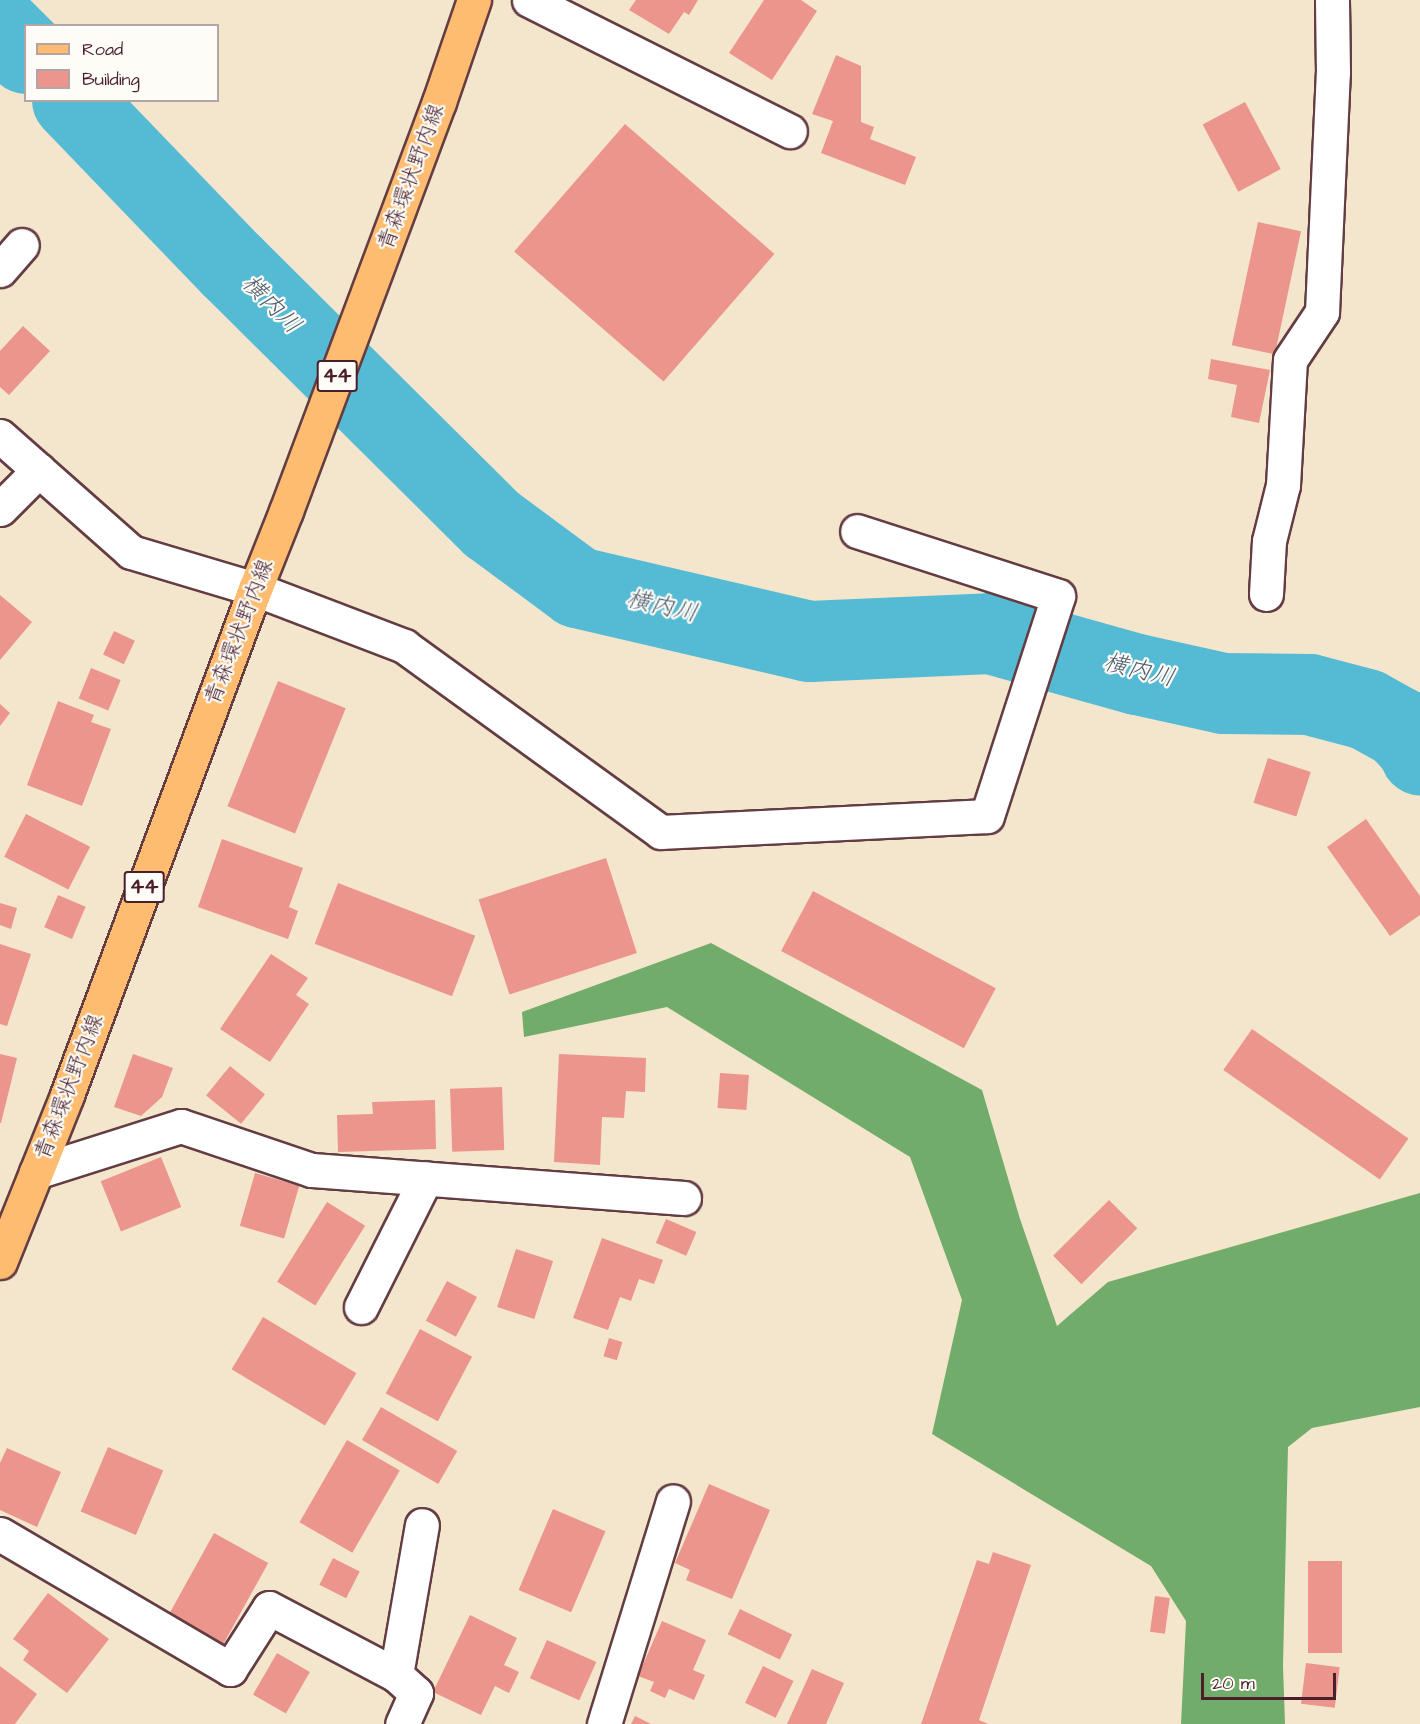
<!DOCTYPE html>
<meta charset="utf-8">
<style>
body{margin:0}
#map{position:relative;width:1420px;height:1724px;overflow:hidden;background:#f4e6cd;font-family:"Architects Daughter","Klee One",sans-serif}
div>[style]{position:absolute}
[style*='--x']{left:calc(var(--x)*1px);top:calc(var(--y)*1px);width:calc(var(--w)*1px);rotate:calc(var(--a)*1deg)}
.forest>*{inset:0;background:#72ac6a}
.river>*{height:81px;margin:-40.5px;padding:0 40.5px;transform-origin:40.5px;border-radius:40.5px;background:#55bad4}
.building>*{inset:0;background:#eb958d;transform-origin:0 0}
.roads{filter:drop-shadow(2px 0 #643d43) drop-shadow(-2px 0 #643d43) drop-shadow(0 2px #643d43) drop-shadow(0 -2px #643d43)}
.minor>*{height:33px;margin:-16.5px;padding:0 16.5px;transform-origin:16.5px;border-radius:16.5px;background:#fff}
.major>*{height:33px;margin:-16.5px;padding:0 16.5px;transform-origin:16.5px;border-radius:16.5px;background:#fdbc70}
span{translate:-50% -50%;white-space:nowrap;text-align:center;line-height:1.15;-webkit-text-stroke:4.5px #fdfcf7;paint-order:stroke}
.shield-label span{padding:2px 4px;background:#fdfcf7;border:2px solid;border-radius:4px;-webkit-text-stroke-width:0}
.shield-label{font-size:21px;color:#4a1f2b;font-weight:700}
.street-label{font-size:22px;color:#4a1f2b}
.water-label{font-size:24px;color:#4e5d6f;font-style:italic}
.legend{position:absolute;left:24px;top:24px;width:195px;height:78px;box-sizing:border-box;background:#fdfcf7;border:2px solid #b5a4a5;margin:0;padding:8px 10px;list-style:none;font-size:18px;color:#4a1f2b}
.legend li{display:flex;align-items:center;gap:12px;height:30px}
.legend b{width:30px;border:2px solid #b5a4a5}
.scale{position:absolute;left:1201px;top:1673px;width:135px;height:27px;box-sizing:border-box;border:3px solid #4a1f2b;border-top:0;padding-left:8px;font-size:18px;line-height:21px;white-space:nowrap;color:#4a1f2b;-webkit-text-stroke:4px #fdfcf7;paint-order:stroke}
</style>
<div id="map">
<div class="forest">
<div style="clip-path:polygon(711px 943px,982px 1090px,1020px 1219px,1057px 1326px,1108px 1282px,1420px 1193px,1420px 1407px,1312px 1428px,1288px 1447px,1283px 1666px,1285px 1724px,1181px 1724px,1186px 1621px,1151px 1566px,932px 1434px,962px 1300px,910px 1157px,667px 1007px,524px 1037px,522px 1012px)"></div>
</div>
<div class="river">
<div style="--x:0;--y:27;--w:37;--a:45"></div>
<div style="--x:72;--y:100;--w:231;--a:46.1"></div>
<div style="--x:232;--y:266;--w:366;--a:44.8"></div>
<div style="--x:492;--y:524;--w:106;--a:36.5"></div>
<div style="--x:577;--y:587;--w:238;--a:13.1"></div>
<div style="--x:809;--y:641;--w:181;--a:-2.5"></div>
<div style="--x:990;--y:633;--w:153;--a:15.6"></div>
<div style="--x:1137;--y:674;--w:88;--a:12.5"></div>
<div style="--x:1223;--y:693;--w:86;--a:0.7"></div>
<div style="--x:1309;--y:694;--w:59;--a:14.7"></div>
<div style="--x:1366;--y:709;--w:38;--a:29"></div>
<div style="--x:1399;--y:727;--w:26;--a:47"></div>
<div style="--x:1417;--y:746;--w:9;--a:69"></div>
</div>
<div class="building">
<div style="clip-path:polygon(636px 0,698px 0,689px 15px,684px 12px,669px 34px,629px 10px)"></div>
<div style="clip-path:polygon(764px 0,801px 0,817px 11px,772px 80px,729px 53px)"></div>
<div style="clip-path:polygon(836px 55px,861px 66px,861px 122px,874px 127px,870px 139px,916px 157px,905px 185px,821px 153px,833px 121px,812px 114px)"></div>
<div style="left:1245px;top:102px;width:76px;height:48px;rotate:62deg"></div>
<div style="left:625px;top:124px;width:198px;height:169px;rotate:41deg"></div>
<div style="left:1258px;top:222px;width:44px;height:126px;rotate:12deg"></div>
<div style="clip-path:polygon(23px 326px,50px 351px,9px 395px,0 387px,0 351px)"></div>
<div style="clip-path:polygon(1211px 359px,1270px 370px,1259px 423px,1231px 417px,1237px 385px,1208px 379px)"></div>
<div style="clip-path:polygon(0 595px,32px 622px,0 660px)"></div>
<div style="left:114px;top:631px;width:23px;height:26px;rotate:25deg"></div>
<div style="left:91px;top:668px;width:32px;height:33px;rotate:22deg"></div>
<div style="left:278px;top:681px;width:73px;height:135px;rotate:22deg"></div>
<div style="clip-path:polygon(58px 701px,94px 715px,91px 722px,111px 729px,82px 806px,27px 785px)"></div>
<div style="clip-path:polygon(0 704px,10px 713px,0 726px)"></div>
<div style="left:1268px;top:758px;width:45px;height:47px;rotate:18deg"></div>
<div style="left:26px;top:814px;width:72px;height:48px;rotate:27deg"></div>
<div style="clip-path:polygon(1366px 819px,1420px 896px,1420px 915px,1390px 936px,1327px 847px)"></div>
<div style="clip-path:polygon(222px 839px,303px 868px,289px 907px,298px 911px,288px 939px,198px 907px)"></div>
<div style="left:606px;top:858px;width:100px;height:134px;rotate:72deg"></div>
<div style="left:338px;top:883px;width:147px;height:65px;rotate:21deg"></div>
<div style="left:813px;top:891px;width:207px;height:68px;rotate:28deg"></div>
<div style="left:58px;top:895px;width:30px;height:35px;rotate:23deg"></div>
<div style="clip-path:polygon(0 903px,17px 908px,11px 929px,0 925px)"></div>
<div style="clip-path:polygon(0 944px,31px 954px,7px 1026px,0 1024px)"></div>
<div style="clip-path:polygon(271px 954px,308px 978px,296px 995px,309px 1004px,270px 1062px,220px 1029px)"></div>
<div style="left:1252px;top:1029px;width:191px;height:50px;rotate:35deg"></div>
<div style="clip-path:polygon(0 1054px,17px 1058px,1px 1123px,0 1123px)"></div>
<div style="clip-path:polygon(133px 1054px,173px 1068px,162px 1097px,141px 1116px,114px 1107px)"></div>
<div style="clip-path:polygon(559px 1054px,646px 1058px,645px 1092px,626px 1091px,624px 1118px,602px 1117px,600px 1165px,554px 1162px)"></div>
<div style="left:230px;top:1066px;width:45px;height:38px;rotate:39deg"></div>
<div style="left:720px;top:1073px;width:29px;height:35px;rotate:4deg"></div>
<div style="left:502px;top:1087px;width:63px;height:52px;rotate:88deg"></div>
<div style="clip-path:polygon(435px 1100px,436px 1149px,338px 1152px,337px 1115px,373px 1114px,372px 1102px)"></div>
<div style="left:161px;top:1157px;width:54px;height:65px;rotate:68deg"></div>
<div style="left:255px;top:1173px;width:46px;height:55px;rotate:16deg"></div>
<div style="left:1109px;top:1200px;width:40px;height:79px;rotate:45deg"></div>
<div style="left:327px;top:1202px;width:45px;height:94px;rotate:32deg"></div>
<div style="left:666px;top:1219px;width:33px;height:26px;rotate:23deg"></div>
<div style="clip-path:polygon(602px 1238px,663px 1260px,654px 1284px,639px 1279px,631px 1301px,620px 1297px,608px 1330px,573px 1318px)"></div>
<div style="left:516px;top:1249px;width:39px;height:61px;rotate:18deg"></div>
<div style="left:447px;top:1281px;width:34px;height:45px;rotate:28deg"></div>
<div style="left:263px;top:1317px;width:109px;height:61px;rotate:31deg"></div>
<div style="left:420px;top:1329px;width:59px;height:73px;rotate:28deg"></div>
<div style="left:609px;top:1338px;width:14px;height:19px;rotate:17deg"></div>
<div style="left:381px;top:1407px;width:88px;height:38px;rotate:30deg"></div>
<div style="left:347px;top:1440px;width:61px;height:95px;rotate:30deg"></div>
<div style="left:108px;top:1447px;width:60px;height:70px;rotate:23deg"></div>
<div style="clip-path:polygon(7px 1448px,61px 1472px,37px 1527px,0 1510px,0 1463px)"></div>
<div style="clip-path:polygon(709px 1484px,770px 1510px,732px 1599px,686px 1580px,690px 1570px,675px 1563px)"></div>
<div style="left:553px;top:1509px;width:57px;height:88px;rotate:23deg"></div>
<div style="left:214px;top:1533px;width:62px;height:100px;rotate:29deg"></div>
<div style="clip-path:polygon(993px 1552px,1031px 1565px,979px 1720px,988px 1724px,921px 1724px,977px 1560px,989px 1564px)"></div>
<div style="left:333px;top:1558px;width:30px;height:30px;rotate:27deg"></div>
<div style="left:1308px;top:1561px;width:34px;height:92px"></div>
<div style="clip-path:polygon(48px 1593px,109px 1639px,67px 1693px,23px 1660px,29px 1651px,13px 1639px)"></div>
<div style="left:1155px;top:1596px;width:15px;height:36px;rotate:8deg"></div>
<div style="left:740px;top:1609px;width:58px;height:28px;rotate:26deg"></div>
<div style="clip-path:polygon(470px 1615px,517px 1638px,504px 1665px,519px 1672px,509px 1693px,495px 1686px,481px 1715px,433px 1692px)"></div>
<div style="clip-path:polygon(662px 1621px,706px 1640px,693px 1670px,705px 1675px,694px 1700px,669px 1689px,665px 1698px,650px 1691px,654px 1682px,638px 1676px)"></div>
<div style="left:547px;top:1640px;width:54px;height:42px;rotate:24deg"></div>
<div style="left:277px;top:1653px;width:38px;height:48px;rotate:30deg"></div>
<div style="left:1306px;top:1663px;width:34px;height:41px;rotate:7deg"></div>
<div style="clip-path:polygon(0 1666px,37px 1694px,15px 1724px,0 1724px)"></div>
<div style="left:763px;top:1666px;width:34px;height:41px;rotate:26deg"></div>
<div style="clip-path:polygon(812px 1669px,844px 1683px,826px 1724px,787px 1724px)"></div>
<div style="clip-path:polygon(635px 1716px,651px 1724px,631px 1724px)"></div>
</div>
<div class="roads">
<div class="minor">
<div style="--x:529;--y:0;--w:292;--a:26.7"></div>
<div style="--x:0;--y:270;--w:33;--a:-49"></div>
<div style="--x:0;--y:436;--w:175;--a:41.5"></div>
<div style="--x:131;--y:552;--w:129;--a:16.6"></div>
<div style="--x:255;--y:589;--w:160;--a:20.9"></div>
<div style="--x:404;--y:646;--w:317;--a:35.9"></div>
<div style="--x:661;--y:832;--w:326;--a:-2.8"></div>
<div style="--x:987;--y:816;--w:231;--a:-72.1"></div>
<div style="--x:1058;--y:596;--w:211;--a:-162.1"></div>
<div style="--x:0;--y:509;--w:55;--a:-45"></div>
<div style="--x:1266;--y:594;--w:53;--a:-86.8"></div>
<div style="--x:1269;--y:541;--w:58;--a:-76"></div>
<div style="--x:1283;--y:485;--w:125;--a:-86.8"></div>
<div style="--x:1290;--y:360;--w:58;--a:-56.3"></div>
<div style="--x:1322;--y:312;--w:239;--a:-87.4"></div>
<div style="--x:1333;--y:73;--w:73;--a:-90.8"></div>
<div style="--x:36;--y:1172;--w:152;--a:-17.6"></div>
<div style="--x:181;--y:1126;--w:138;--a:18.6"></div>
<div style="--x:312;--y:1170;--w:373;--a:4.3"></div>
<div style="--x:361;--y:1307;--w:144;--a:-63.3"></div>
<div style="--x:0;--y:1534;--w:267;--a:30.4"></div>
<div style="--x:230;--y:1669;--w:72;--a:-57.4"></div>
<div style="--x:269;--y:1608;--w:144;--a:27.8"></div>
<div style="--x:396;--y:1675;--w:27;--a:42"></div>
<div style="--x:416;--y:1693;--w:34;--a:114"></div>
<div style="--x:396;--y:1675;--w:152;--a:-80.2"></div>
<div style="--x:604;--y:1724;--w:233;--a:-72.8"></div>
</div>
<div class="major">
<div style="--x:0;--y:1262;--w:180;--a:-68.1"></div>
<div style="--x:67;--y:1095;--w:540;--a:-69.62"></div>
<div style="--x:255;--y:589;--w:84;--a:-68.3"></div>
<div style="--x:286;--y:511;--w:437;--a:-69.5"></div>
<div style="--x:439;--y:102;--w:108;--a:-71.1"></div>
</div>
</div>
<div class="shield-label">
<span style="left:337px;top:376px">44</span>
<span style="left:144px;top:887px">44</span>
</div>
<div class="street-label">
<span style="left:411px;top:177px;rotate:-70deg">青森環状野内線</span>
<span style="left:239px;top:632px;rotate:-69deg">青森環状野内線</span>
<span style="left:69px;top:1087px;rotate:-69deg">青森環状野内線</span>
</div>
<div class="water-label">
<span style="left:271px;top:305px;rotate:45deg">横内川</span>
<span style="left:662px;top:607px;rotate:13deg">横内川</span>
<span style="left:1139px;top:671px;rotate:14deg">横内川</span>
</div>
<ul class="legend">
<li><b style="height:8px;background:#fdbc70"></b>Road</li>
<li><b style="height:16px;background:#eb958d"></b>Building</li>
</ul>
<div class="scale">20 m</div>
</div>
